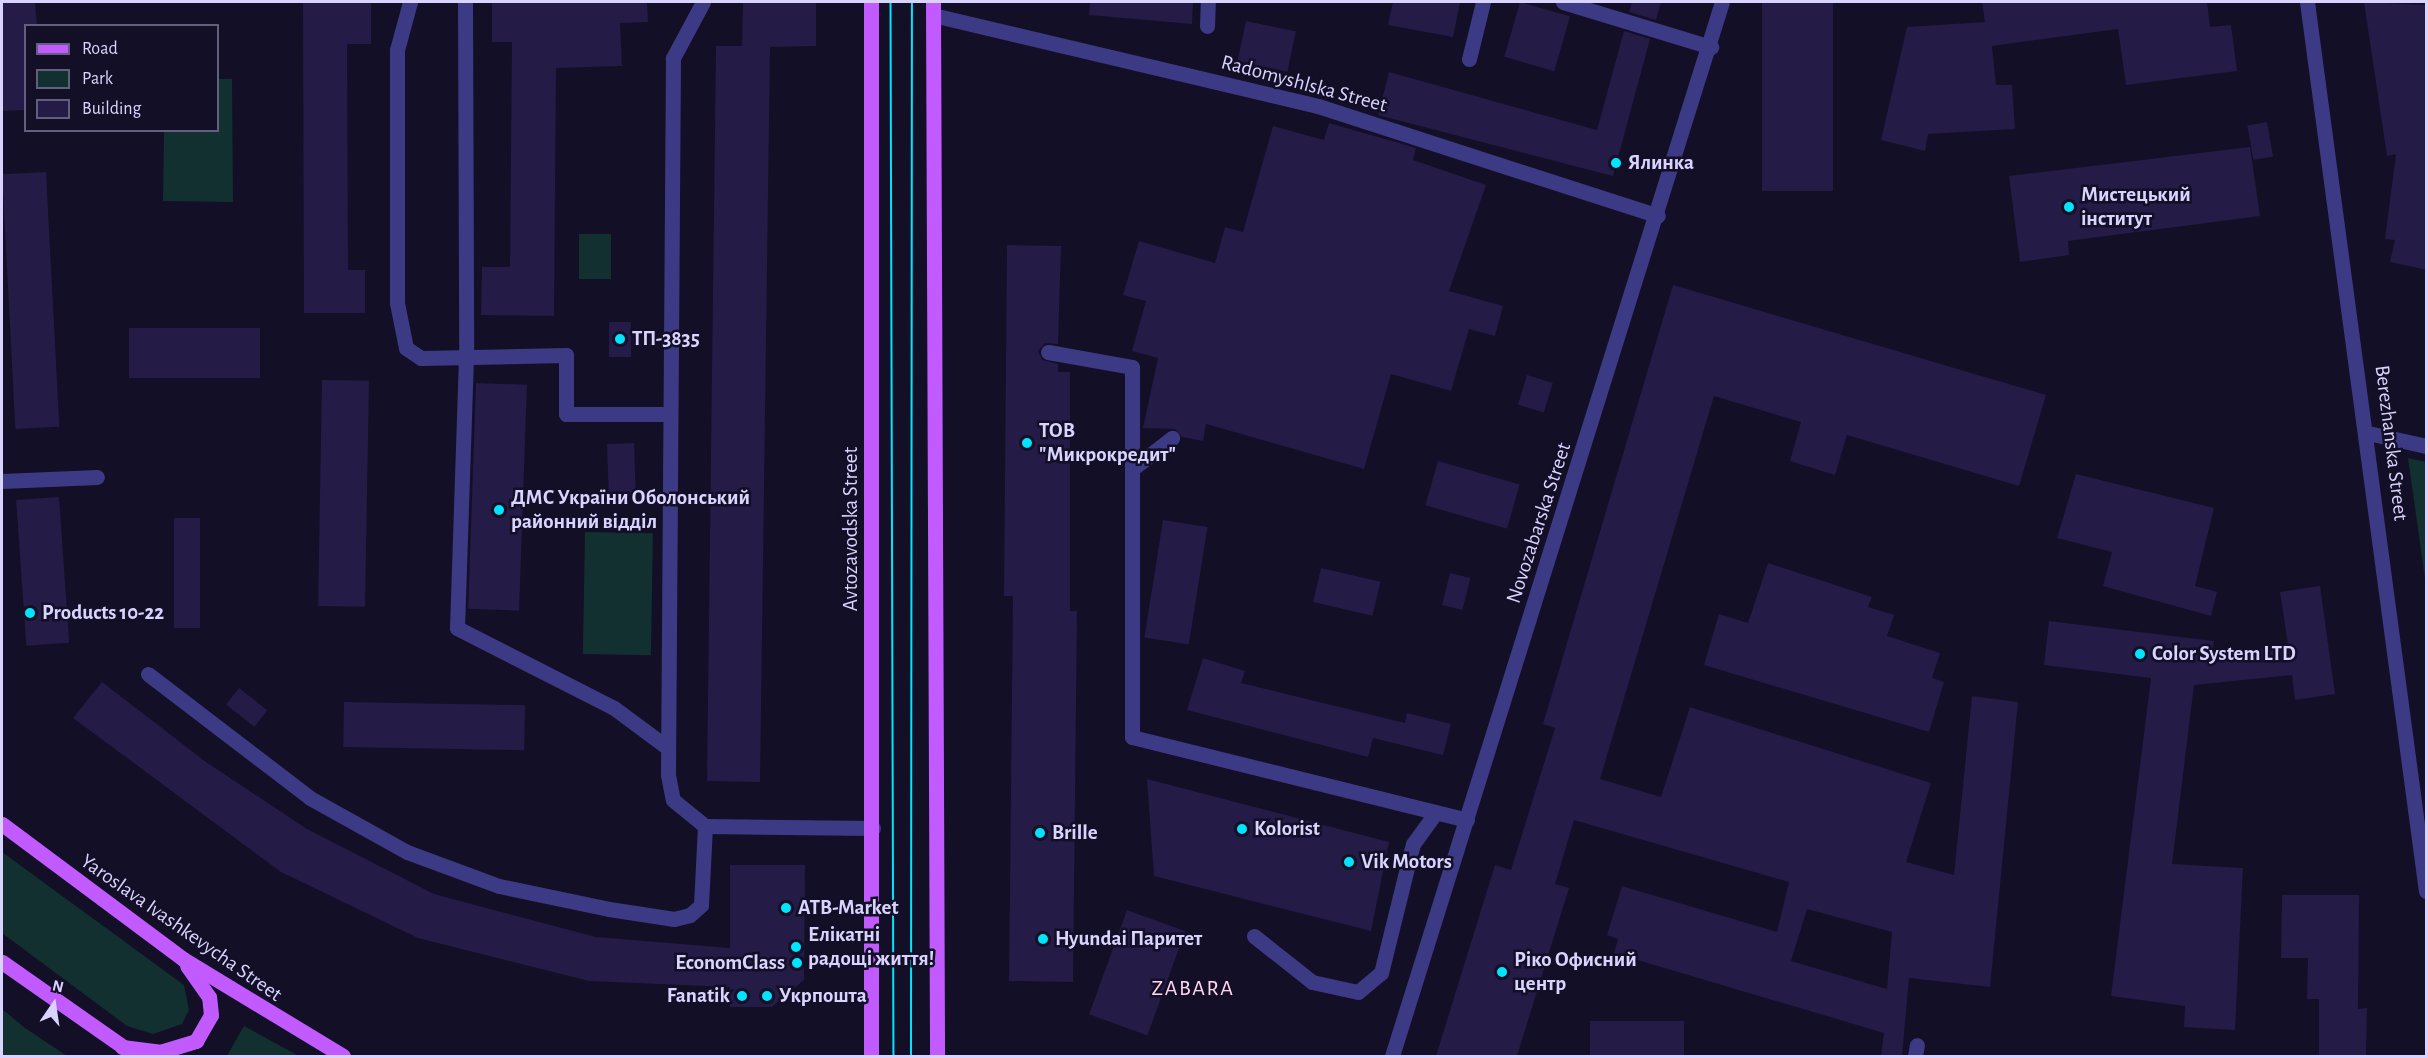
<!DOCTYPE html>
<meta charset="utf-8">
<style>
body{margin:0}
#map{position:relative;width:2428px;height:1058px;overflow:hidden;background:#130f26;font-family:"Alegreya Sans",sans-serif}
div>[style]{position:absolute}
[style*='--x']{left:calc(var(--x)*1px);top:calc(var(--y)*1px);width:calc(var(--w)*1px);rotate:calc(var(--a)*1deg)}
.green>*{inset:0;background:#12302f;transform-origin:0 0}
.building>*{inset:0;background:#241b47;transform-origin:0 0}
.minor>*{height:15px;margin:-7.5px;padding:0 7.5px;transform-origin:7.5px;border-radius:7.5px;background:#3d3a85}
.major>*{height:15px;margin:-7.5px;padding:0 7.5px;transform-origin:7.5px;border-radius:7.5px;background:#c25bff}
.tram>*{height:1.5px;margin:-0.75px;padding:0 0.75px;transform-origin:0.75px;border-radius:0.75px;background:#00e5ff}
.dots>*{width:16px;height:16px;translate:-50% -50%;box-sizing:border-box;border:3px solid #130f26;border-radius:50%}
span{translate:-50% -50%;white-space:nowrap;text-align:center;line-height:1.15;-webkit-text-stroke:5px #130f26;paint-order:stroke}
.street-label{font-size:21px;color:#d9d4ff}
.poi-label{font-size:21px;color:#d9d4ff;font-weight:700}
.left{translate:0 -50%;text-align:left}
.right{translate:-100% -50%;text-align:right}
.neighbourhood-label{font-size:22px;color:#ffd6f0;letter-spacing:1.5px}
.frame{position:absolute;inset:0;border:3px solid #d9d4ff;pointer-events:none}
.legend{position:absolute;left:24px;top:24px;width:195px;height:108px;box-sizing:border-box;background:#130f26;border:2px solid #625e7d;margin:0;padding:8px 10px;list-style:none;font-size:18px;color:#d9d4ff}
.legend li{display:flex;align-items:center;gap:12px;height:30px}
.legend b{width:30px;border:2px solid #625e7d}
.north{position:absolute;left:24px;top:974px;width:60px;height:60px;-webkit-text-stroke:4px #130f26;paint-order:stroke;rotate:13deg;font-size:16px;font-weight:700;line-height:24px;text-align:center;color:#d9d4ff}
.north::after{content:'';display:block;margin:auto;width:21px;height:27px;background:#d9d4ff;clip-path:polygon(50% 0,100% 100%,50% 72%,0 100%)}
</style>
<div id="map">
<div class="green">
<div style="clip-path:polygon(218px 79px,232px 79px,233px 202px,163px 201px,164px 131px,218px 130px)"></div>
<div style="left:579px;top:234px;width:32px;height:45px"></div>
<div style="clip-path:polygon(2408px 458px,2426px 462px,2426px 586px)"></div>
<div style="left:585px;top:532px;width:68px;height:122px;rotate:1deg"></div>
<div style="clip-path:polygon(2px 852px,184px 985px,189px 1010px,182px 1024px,153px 1034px,127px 1026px,2px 933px)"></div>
<div style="clip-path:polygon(2px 1009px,25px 1028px,67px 1056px,2px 1056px)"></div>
<div style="clip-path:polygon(244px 1026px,299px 1056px,227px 1056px)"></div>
</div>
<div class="building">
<div style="clip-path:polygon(2px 2px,35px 2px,37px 26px,26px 26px,26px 110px,2px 111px)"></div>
<div style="clip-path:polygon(303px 2px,371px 2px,371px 44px,347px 44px,348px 270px,365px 270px,365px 313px,304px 313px)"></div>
<div style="clip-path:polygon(492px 2px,647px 2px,648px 22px,620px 23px,622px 66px,556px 68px,554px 316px,481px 315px,482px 267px,510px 267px,512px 42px,492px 42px)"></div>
<div style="clip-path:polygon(743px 2px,816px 2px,816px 46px,770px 47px,760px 782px,707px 781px,716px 46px,742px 46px)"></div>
<div style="clip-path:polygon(1090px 2px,1193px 2px,1192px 24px,1089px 15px)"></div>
<div style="clip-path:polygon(1393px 2px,1460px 2px,1453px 37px,1388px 25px)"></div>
<div style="left:1520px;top:2px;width:52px;height:57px;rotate:16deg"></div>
<div style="clip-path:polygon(1632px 2px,1661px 2px,1656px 20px,1629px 12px)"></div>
<div style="left:1762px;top:2px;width:71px;height:189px"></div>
<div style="clip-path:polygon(1982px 2px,2207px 2px,2210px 27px,2231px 25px,2237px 71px,2126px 85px,2118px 29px,1992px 46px,1996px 85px,2012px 85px,2015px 129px,1928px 134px,1925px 151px,1881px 140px,1907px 27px,1985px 22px)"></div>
<div style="clip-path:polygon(2364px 2px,2427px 5px,2427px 270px,2390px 262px,2395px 240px,2385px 239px,2396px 154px,2387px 156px)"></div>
<div style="left:1246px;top:21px;width:51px;height:41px;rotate:12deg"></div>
<div style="clip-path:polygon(1624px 31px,1650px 39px,1613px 176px,1378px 115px,1389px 72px,1597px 130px)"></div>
<div style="left:2267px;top:122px;width:35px;height:20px;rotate:80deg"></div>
<div style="clip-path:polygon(1329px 123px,1416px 148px,1413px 160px,1486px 185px,1449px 291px,1503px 306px,1495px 336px,1469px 329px,1451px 391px,1391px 374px,1364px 469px,1206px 424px,1203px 441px,1182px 437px,1175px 429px,1143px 428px,1158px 358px,1132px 351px,1146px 301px,1123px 295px,1139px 241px,1215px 263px,1225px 227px,1243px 232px,1273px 126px,1324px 140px)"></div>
<div style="clip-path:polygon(2250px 147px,2260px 216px,2068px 241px,2069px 255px,2020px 262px,2009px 176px)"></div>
<div style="left:46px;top:172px;width:255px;height:44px;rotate:87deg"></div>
<div style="clip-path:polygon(1007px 245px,1061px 246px,1058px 344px,1045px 343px,1038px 351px,1042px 360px,1058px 364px,1058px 372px,1070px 372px,1070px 611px,1077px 611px,1073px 982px,1009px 981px,1013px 596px,1004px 596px)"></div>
<div style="clip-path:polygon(evenodd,1673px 285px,2046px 395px,2019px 486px,1847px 435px,1835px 475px,1790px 461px,1801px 422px,1714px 396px,1600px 779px,1661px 797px,1690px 707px,1931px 783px,1906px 862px,1954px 875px,1972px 696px,2018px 702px,1990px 987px,1909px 978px,1902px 1056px,1881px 1056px,1884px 1033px,1614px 953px,1618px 939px,1607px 935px,1622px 886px,1777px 932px,1789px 882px,1574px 820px,1555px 884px,1569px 888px,1517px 1056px,1436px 1056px,1495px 865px,1511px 870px,1555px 728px,1543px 724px,1673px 285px,1807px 909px,1892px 932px,1887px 989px,1791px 961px,1807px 909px)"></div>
<div style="left:609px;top:322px;width:22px;height:35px"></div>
<div style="left:129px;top:328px;width:131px;height:50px"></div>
<div style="left:1527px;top:375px;width:27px;height:31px;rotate:17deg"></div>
<div style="left:322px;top:380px;width:47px;height:226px;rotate:1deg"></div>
<div style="left:476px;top:383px;width:51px;height:226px;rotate:2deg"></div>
<div style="left:634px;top:443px;width:57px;height:27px;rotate:88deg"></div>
<div style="left:1438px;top:461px;width:85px;height:46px;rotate:16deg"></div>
<div style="clip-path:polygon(2076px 474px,2214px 508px,2195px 586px,2217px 592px,2211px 616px,2103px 586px,2112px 552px,2057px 538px)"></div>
<div style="left:59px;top:497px;width:146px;height:43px;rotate:86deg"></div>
<div style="left:174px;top:518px;width:26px;height:110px"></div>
<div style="left:1163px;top:520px;width:45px;height:119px;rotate:9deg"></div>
<div style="clip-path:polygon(1768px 563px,1872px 597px,1868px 607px,1894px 615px,1887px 636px,1940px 653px,1932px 678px,1944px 682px,1929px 732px,1704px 665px,1719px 614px,1748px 623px)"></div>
<div style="left:1321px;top:568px;width:61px;height:35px;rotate:13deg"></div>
<div style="left:1450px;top:573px;width:21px;height:33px;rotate:14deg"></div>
<div style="clip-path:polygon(2320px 586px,2335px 694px,2295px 700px,2292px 675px,2194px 685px,2172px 864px,2243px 868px,2235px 1030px,2184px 1027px,2185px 1006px,2111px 996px,2151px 678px,2044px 665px,2049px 621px,2214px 641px,2212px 656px,2288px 645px,2280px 592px)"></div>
<div style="clip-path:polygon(1203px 658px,1245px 671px,1241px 683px,1405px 723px,1407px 713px,1451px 724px,1443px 755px,1373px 738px,1368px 757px,1187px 710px)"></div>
<div style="clip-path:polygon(102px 682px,206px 762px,307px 829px,434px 894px,596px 937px,730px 948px,730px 865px,805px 865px,804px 980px,772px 1007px,730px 1007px,730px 987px,589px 981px,418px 938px,281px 872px,73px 718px)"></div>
<div style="left:239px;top:688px;width:36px;height:21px;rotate:38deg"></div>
<div style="left:344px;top:702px;width:181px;height:45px;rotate:1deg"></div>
<div style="clip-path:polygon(1147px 779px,1389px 842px,1371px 931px,1154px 876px)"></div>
<div style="clip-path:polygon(2282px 895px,2359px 895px,2358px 1009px,2367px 1008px,2366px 1056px,2319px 1056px,2319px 999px,2307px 999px,2308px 958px,2281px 958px)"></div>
<div style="left:1127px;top:910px;width:62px;height:111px;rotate:20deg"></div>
<div style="left:1684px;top:1021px;width:35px;height:94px;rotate:90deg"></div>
</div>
<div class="minor">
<div style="--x:410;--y:2;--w:50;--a:105.2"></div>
<div style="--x:397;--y:50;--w:253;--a:90"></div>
<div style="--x:397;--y:303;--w:46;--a:78.7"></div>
<div style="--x:406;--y:348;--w:18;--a:34"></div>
<div style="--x:421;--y:358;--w:145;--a:-1.2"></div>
<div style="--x:566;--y:355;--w:59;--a:90"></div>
<div style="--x:566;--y:414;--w:102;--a:0"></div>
<div style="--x:465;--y:2;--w:355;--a:89.8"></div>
<div style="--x:466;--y:357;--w:271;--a:91.9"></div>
<div style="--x:457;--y:628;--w:176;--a:27"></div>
<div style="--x:614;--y:708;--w:67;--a:36.5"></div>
<div style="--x:703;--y:2;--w:64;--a:118.2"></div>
<div style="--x:673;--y:58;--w:717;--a:90.4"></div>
<div style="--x:668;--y:775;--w:25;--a:79"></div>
<div style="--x:673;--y:800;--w:41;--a:39.1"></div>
<div style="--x:705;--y:826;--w:168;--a:0.7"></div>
<div style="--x:1563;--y:2;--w:155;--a:16.9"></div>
<div style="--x:2307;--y:2;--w:897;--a:82.38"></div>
<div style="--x:933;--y:15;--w:396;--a:13.3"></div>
<div style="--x:1318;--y:106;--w:357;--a:17.9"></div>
<div style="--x:1207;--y:26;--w:24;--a:-88"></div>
<div style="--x:1469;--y:59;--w:59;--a:-76.2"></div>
<div style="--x:1048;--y:352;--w:85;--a:10.1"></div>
<div style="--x:1132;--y:367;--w:370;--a:90"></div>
<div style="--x:1132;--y:737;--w:345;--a:13.9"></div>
<div style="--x:2368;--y:433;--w:59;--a:12.6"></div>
<div style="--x:1132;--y:469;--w:51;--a:-37.8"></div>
<div style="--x:2;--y:481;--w:95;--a:-2.4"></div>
<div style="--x:148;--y:674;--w:204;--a:37.4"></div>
<div style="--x:310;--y:798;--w:111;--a:29.1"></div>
<div style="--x:407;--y:852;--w:98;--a:20.3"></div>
<div style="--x:499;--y:886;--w:112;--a:11.8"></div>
<div style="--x:609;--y:909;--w:66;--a:8.7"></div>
<div style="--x:674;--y:919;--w:16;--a:-14"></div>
<div style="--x:690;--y:915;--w:15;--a:-42"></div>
<div style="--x:701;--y:905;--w:79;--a:-87.1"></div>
<div style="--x:1254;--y:936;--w:74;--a:38.4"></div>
<div style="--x:1312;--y:982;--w:47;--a:12.3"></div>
<div style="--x:1358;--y:992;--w:30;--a:-40"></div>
<div style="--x:1381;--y:973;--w:133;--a:-76.1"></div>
<div style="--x:1413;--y:844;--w:39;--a:-54"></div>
<div style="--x:1392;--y:1056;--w:1104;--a:-72.62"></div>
<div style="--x:1915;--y:1056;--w:11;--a:-80"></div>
</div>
<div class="major">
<div style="--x:871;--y:2;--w:1054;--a:90"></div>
<div style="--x:933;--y:2;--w:1054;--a:89.78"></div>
<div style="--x:2;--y:824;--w:226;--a:36.7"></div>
<div style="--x:183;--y:959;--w:187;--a:31.2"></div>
<div style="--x:2;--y:962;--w:155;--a:35"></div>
<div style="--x:122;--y:1047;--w:38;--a:7"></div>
<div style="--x:160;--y:1052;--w:38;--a:-17"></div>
<div style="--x:196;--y:1041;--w:30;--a:-60"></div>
<div style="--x:211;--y:1015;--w:18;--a:-96"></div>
<div style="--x:209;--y:997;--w:38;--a:-125"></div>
</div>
<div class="tram">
<div style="--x:891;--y:2;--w:1054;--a:89.84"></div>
<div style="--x:911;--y:1056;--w:1054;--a:-89.95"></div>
</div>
<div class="dots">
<div style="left:1616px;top:163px;background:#00e5ff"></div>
<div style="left:2069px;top:207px;background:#00e5ff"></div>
<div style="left:620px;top:339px;background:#00e5ff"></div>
<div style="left:1027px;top:443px;background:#00e5ff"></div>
<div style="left:499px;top:510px;background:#00e5ff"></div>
<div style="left:30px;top:613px;background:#00e5ff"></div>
<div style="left:2140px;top:654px;background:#00e5ff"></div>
<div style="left:1242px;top:829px;background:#00e5ff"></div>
<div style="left:1040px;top:833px;background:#00e5ff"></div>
<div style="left:1349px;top:862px;background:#00e5ff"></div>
<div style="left:786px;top:908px;background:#00e5ff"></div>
<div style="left:1043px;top:939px;background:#00e5ff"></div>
<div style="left:796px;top:947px;background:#00e5ff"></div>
<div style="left:797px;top:963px;background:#00e5ff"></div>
<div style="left:1502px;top:972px;background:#00e5ff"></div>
<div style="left:742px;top:996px;background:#00e5ff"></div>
<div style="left:767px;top:996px;background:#00e5ff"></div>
</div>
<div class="street-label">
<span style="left:1304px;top:84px;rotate:15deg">Radomyshlska Street</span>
<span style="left:2391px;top:443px;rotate:83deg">Berezhanska Street</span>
<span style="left:1539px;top:523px;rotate:-72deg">Novozabarska Street</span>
<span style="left:851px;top:529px;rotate:-90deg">Avtozavodska Street</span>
<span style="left:181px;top:928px;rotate:35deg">Yaroslava Ivashkevycha Street</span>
</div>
<div class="poi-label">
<span class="left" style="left:1628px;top:163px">Ялинка</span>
<span class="left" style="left:2081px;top:207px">Мистецький<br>інститут</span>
<span class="left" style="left:632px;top:339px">ТП-3835</span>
<span class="left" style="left:1039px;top:443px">ТОВ<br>"Микрокредит"</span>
<span class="left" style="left:511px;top:510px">ДМС України Оболонський<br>районний відділ</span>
<span class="left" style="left:42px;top:613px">Products 10-22</span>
<span class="left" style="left:2152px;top:654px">Color System LTD</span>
<span class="left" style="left:1254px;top:829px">Kolorist</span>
<span class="left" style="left:1052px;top:833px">Brille</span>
<span class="left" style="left:1361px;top:862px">Vik Motors</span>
<span class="left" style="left:798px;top:908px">ATB-Market</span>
<span class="left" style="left:808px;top:947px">Елікатні<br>радощі життя!</span>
<span class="left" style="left:1055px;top:939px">Hyundai Паритет</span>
<span class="left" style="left:1514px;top:972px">Ріко Офисний<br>центр</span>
<span class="right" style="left:785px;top:963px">EconomClass</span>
<span class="right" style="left:730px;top:996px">Fanatik</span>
<span class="left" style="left:779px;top:996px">Укрпошта</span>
</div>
<div class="neighbourhood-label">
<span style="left:1193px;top:989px">ZABARA</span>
</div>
<div class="frame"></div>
<ul class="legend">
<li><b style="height:8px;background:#c25bff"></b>Road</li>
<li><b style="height:16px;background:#12302f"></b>Park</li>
<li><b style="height:16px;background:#241b47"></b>Building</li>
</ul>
<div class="north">N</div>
</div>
